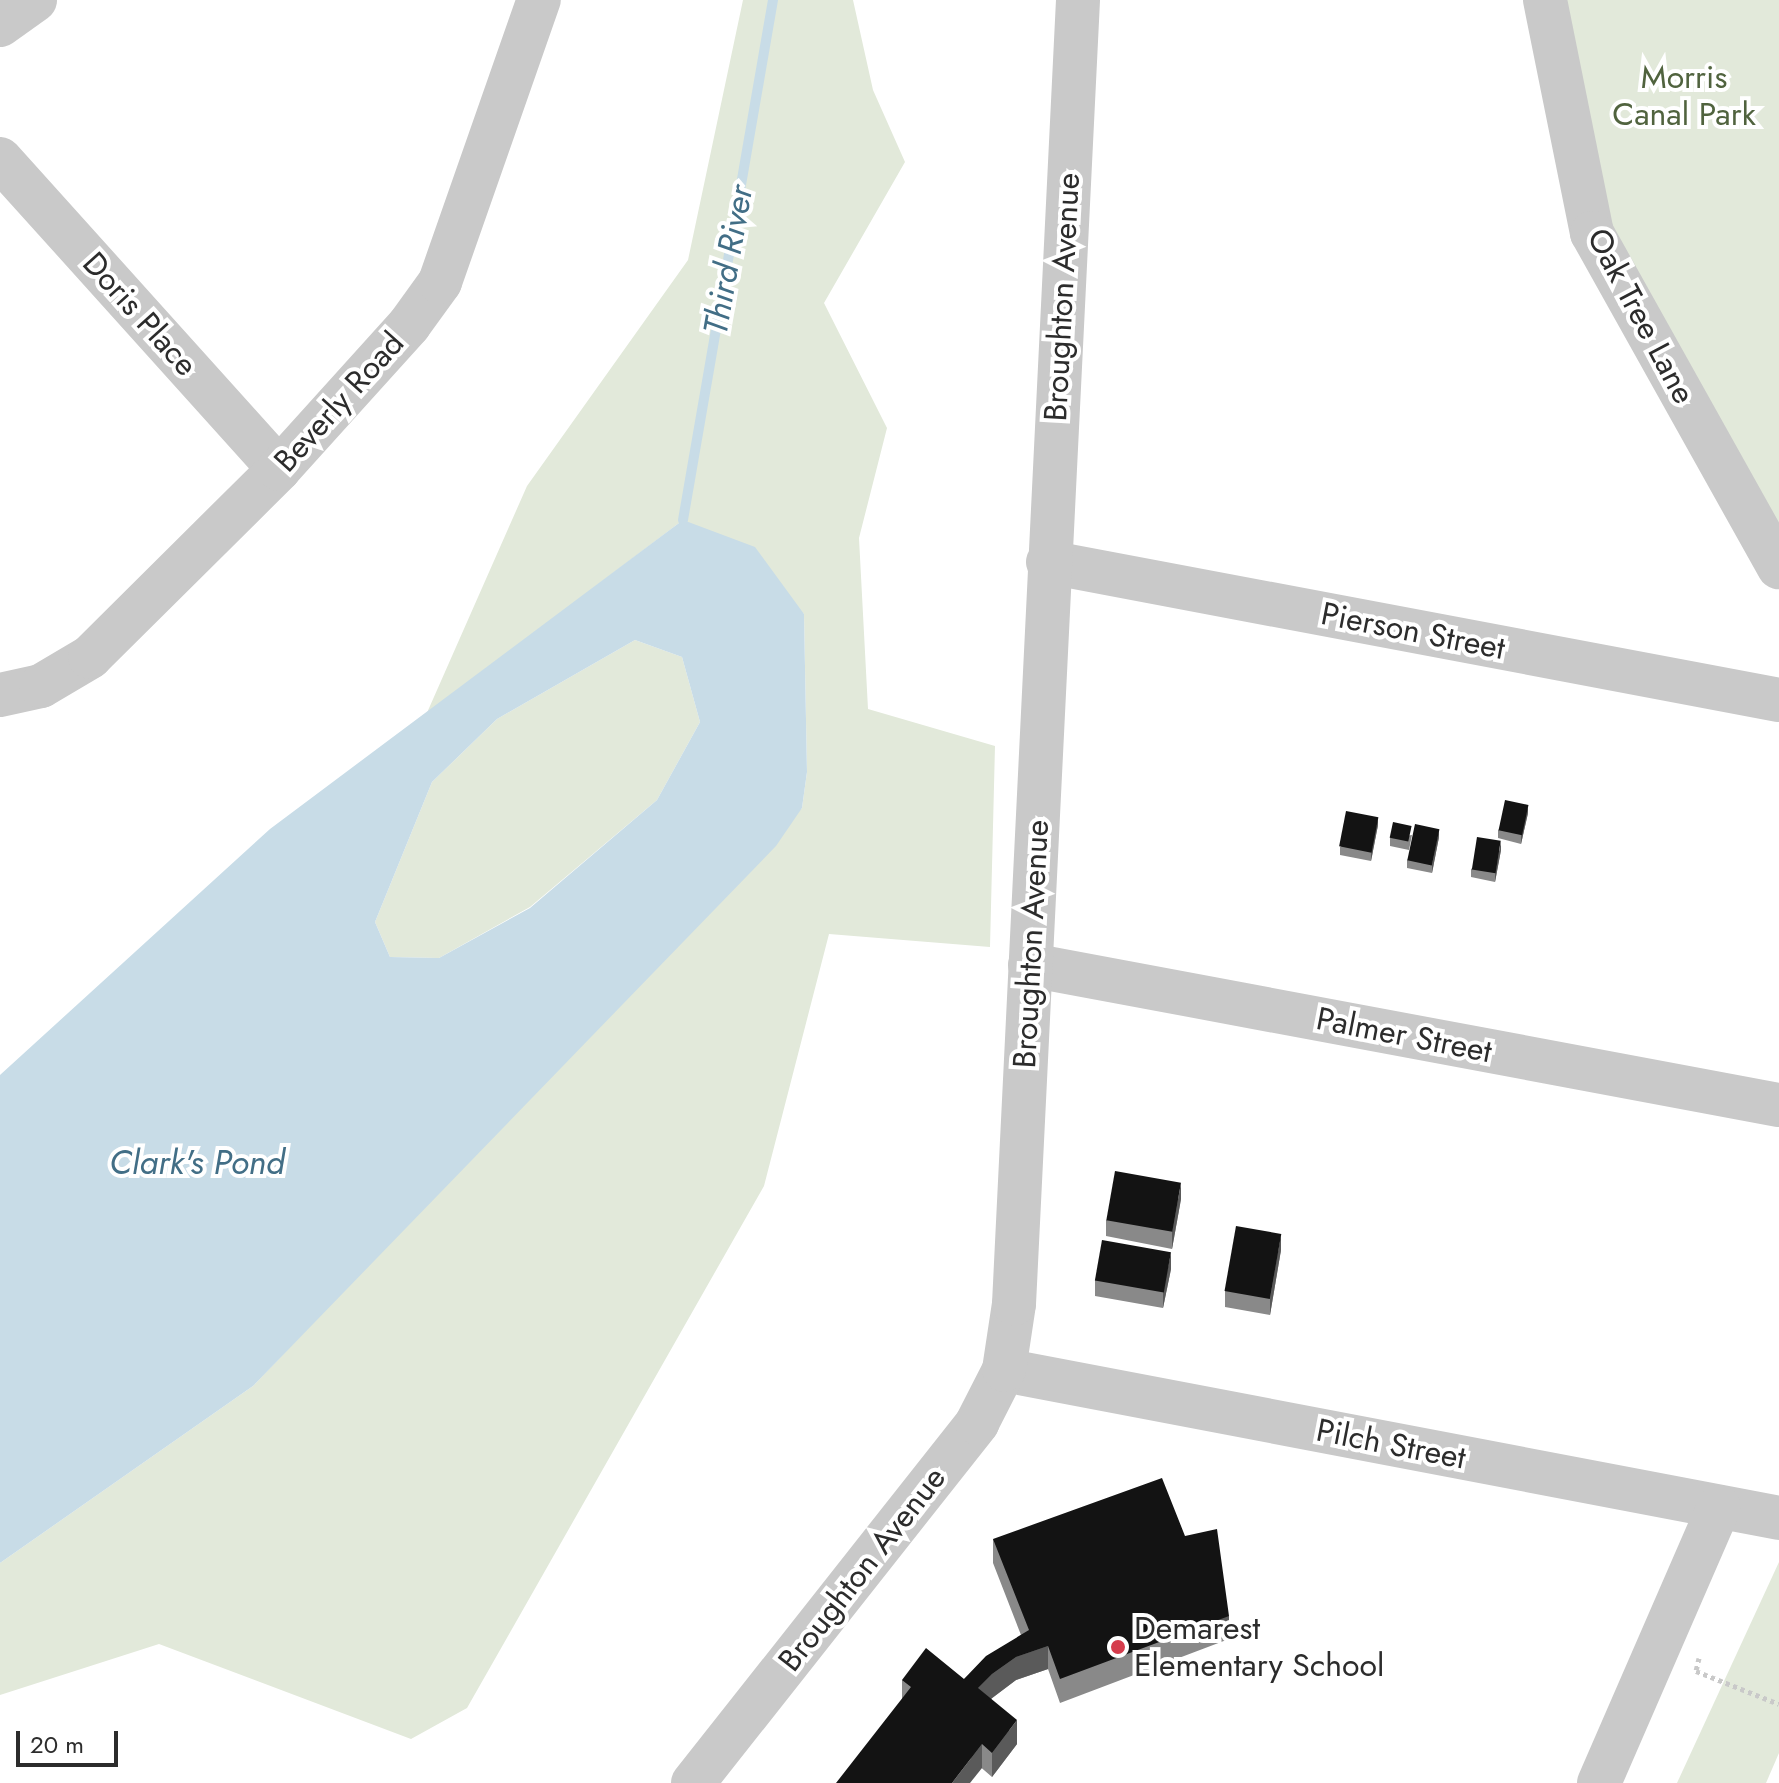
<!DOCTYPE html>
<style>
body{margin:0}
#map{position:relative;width:1779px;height:1783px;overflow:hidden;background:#fff;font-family:Jost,sans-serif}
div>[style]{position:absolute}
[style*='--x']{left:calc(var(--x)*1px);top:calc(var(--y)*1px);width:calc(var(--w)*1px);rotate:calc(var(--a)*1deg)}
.green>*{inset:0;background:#e2e9da}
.water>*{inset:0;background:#c8dce7}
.stream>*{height:10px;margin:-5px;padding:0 5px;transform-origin:5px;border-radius:5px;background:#c8dce7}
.path>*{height:5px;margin-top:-2.5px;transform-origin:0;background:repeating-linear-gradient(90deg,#c9c9c9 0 4px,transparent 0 8px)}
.minor>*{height:44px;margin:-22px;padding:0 22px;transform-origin:22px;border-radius:22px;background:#c9c9c9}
.wall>*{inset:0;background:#898989}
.shaded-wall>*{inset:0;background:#5a5a5a;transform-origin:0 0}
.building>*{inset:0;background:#131313;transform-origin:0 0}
.dots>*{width:22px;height:22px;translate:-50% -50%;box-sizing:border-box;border:4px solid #fff;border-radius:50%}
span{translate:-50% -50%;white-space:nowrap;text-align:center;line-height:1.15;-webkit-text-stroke:8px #fff;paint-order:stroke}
.park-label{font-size:32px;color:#50633e}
.street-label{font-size:32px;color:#2c2c2c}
.poi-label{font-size:32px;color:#2c2c2c}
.left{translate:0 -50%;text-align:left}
.water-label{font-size:34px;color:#426e86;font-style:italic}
.scale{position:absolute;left:16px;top:1731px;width:102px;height:36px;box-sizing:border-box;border:4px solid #2c2c2c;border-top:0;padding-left:10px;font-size:24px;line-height:28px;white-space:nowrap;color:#2c2c2c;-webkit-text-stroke:6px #fff;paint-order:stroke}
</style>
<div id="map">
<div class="green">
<div style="clip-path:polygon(743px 0,853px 0,873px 90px,905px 162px,824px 303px,887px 428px,859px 538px,868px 709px,995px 746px,990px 947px,829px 934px,764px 1186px,467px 1708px,411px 1739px,159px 1644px,0 1695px,0 1563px,253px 1386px,802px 808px,807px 772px,804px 614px,683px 520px,426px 715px,527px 486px,688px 260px)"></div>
<div style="clip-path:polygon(1566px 0,1779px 0,1779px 528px,1615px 242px)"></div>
<div style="clip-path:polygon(635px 640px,682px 657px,700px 722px,657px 800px,530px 907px,439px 958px,390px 957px,375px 922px,432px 782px,497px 719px)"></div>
<div style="clip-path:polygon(1779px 1562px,1779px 1753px,1766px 1783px,1677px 1783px)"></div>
</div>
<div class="water">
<div style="clip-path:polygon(evenodd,683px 520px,755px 547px,804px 614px,807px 772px,802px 808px,776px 846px,253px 1386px,0 1563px,0 1075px,270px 829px,683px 520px,635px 640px,682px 657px,700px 722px,657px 800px,530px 908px,439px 958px,390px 957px,375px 922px,432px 782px,497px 719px,635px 640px)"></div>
</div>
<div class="stream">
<div style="--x:683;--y:520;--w:528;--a:-80.18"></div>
</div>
<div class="path">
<div style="--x:1699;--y:1658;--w:13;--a:103"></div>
<div style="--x:1696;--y:1671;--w:89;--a:21.7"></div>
</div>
<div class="minor">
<div style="--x:1545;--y:0;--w:238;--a:78.6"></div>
<div style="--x:1592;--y:233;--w:383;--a:60.8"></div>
<div style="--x:0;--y:25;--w:43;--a:-35.5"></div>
<div style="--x:0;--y:159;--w:417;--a:48"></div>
<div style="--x:1048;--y:562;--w:744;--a:10.69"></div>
<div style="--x:0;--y:695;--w:42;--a:-12.4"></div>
<div style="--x:41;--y:686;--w:57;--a:-30.6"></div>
<div style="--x:90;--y:657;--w:267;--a:-44.8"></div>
<div style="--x:279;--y:469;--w:194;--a:-47.9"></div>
<div style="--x:409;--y:325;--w:53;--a:-54.2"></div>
<div style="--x:440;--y:282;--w:299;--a:-70.7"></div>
<div style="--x:1030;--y:965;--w:762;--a:10.59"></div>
<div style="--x:1004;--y:1370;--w:789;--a:10.81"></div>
<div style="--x:693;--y:1783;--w:459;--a:-51.7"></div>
<div style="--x:977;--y:1423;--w:59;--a:-63"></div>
<div style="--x:1004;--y:1370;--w:67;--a:-81.4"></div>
<div style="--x:1014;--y:1304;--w:1306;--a:-87.19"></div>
<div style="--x:1599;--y:1783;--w:301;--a:-66.5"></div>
</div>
<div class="wall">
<div style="clip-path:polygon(1528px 813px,1521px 844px,1498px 838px,1498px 830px)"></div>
<div style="clip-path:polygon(1378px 825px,1371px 861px,1340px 855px,1340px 847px)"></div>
<div style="clip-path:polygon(1412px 835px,1409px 850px,1390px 846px,1390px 838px)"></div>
<div style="clip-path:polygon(1439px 837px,1432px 873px,1407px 868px,1407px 860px)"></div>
<div style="clip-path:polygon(1501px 850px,1495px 882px,1471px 877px,1471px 869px)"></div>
<div style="clip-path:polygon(1181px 1199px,1172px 1249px,1106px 1236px,1106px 1220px)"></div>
<div style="clip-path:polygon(1281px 1250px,1270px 1315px,1225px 1307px,1225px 1291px)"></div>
<div style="clip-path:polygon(1171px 1269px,1163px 1308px,1095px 1296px,1095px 1280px)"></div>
<div style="clip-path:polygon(1185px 1536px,1229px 1639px,1060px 1703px,1048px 1669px,1016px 1680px,991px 1699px,1017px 1744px,992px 1777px,902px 1699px,902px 1680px,964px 1679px,1021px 1635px,993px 1563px,993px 1539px)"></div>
</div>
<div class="shaded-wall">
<div style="clip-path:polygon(1528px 805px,1528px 813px,1521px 844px,1521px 836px)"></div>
<div style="clip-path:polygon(1378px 817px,1378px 825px,1371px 861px,1371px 853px)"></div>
<div style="clip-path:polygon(1439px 829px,1439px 837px,1432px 873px,1432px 865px)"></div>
<div style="clip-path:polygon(1501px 841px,1501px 850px,1495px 882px,1495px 874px)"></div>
<div style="clip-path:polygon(1181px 1183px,1181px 1199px,1172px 1249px,1172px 1232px)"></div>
<div style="clip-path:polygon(1281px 1234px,1281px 1250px,1270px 1315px,1270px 1299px)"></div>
<div style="clip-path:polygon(1171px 1252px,1171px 1269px,1163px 1308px,1163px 1292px)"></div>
<div style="left:1229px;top:1616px;width:23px;height:180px;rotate:90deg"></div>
<div style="clip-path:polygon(1048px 1646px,1048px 1669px,1016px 1680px,992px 1698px,978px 1712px,978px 1688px,992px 1674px,1016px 1657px)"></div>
<div style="clip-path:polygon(1017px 1720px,1017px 1744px,992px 1777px,992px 1753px)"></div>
<div style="clip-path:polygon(982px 1744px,982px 1768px,970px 1783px,952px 1783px)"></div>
</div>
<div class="building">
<div style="left:1505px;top:800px;width:24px;height:31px;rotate:12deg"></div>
<div style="left:1346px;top:811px;width:33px;height:36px;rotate:11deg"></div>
<div style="left:1393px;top:822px;width:19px;height:16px;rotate:12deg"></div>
<div style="left:1415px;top:824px;width:25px;height:37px;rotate:12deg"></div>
<div style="left:1477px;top:837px;width:24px;height:33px;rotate:9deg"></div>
<div style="left:1115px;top:1171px;width:67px;height:50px;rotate:10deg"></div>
<div style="left:1236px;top:1226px;width:46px;height:66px;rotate:10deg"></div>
<div style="left:1102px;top:1240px;width:70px;height:41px;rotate:10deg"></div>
<div style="clip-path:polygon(1162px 1478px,1185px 1536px,1217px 1529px,1229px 1616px,1060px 1679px,1048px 1646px,1016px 1657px,992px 1674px,978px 1688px,1017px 1720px,992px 1753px,982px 1744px,952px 1783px,836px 1783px,911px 1687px,902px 1680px,926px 1648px,964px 1679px,986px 1656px,1029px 1630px,993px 1539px)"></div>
</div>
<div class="dots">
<div style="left:1118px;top:1647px;background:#d53c4c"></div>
</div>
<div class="park-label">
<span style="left:1684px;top:96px">Morris<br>Canal Park</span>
</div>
<div class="street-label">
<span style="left:1062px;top:297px;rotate:-87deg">Broughton Avenue</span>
<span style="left:140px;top:314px;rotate:48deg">Doris Place</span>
<span style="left:1641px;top:316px;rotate:62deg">Oak Tree Lane</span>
<span style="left:339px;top:402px;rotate:-48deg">Beverly Road</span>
<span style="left:1413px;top:631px;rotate:11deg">Pierson Street</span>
<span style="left:1031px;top:944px;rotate:-87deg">Broughton Avenue</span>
<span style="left:1404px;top:1035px;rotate:11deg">Palmer Street</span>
<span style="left:1391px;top:1444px;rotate:11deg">Pilch Street</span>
<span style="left:862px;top:1569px;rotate:-52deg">Broughton Avenue</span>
</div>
<div class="poi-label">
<span class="left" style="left:1134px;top:1647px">Demarest<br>Elementary School</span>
</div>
<div class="water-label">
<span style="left:728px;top:260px;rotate:-80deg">Third River</span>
<span style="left:197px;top:1163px">Clark's Pond</span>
</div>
<div class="scale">20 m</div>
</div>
